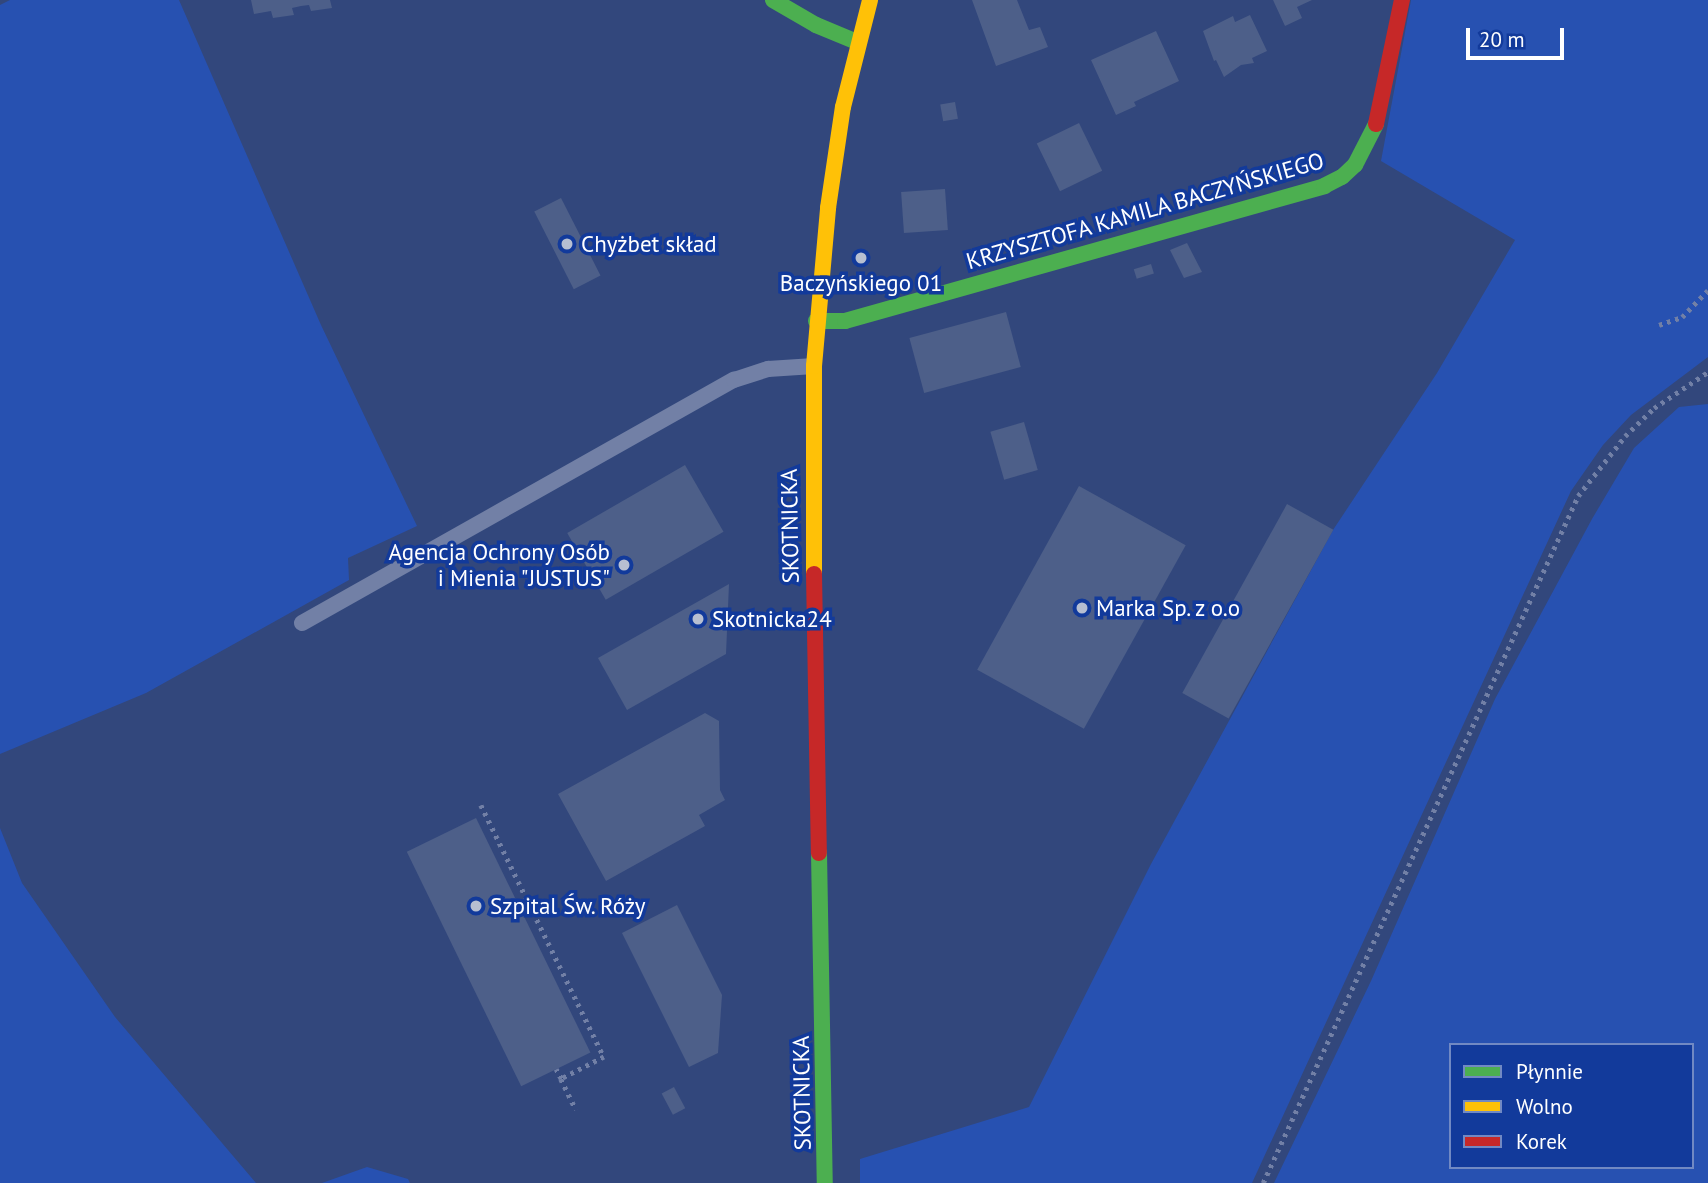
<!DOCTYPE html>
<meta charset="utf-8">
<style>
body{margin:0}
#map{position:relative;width:1708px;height:1183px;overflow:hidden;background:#32477c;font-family:"PT Sans",sans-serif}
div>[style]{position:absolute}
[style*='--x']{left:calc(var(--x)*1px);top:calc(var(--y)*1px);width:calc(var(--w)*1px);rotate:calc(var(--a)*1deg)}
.green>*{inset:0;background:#2751b1}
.building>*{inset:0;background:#4d5f89;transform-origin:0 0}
.path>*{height:4.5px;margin-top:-2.25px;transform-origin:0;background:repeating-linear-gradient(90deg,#7280a6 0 3.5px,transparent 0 8.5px)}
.lane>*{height:16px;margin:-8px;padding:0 8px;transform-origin:8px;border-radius:8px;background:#7280a6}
.fast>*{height:16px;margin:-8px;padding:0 8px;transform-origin:8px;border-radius:8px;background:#4caf50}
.slow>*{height:16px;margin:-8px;padding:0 8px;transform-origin:8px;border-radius:8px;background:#ffc107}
.jam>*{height:16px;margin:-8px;padding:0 8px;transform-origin:8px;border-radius:8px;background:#c62828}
.dots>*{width:19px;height:19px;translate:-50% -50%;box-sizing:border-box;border:4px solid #123a9b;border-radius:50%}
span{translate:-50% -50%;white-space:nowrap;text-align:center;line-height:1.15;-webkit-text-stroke:7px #123a9b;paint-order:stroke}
.street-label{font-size:23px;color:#fff}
.poi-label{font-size:23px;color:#fff}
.left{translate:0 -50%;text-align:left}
.right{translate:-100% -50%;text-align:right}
.legend{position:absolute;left:1449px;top:1043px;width:245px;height:126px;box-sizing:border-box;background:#123a9b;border:2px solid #7189c3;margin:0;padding:9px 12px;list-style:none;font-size:21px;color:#fff}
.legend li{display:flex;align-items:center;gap:14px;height:35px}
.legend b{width:35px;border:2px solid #7189c3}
.scale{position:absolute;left:1466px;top:28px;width:98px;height:32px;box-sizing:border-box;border:4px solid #fff;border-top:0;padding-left:9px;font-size:21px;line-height:24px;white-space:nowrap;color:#fff;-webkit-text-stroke:5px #123a9b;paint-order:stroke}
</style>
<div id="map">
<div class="green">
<div style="clip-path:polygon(10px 0,179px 0,321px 325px,417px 526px,348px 558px,349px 580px,146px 693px,0 754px,0 5px)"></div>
<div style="clip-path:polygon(1411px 0,1708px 0,1708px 357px,1631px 415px,1603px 445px,1571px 491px,1252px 1183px,860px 1183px,860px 1159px,1029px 1107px,1151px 864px,1333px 530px,1437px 373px,1515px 240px,1381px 161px)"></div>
<div style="clip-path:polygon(evenodd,1708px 404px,1708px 1183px,1274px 1183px,1371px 981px,1495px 699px,1592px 519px,1634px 448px,1679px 407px,1708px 404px,1451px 1045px,1692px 1045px,1692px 1167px,1451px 1167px,1451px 1045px)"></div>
<div style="clip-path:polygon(0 828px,22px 883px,115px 1017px,256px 1183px,0 1183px)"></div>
<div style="clip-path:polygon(367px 1167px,408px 1179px,410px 1183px,322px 1183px)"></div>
</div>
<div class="building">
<div style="clip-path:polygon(251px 0,330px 0,332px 8px,311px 11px,309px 5px,301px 6px,292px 8px,294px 15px,273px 18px,271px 11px,254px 14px)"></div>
<div style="clip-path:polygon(972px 0,1017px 0,1029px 30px,1040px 27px,1048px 47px,996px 66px)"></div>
<div style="clip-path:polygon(1273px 0,1312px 0,1297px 7px,1302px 18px,1285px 26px)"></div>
<div style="clip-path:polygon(1250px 15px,1267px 51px,1252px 58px,1254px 63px,1241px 65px,1224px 77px,1216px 60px,1214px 61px,1203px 31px,1233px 16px,1235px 22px)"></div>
<div style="clip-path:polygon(1156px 31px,1179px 81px,1134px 102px,1136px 106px,1116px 115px,1091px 60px)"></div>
<div style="left:955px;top:102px;width:17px;height:15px;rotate:80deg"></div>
<div style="left:1079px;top:123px;width:53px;height:47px;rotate:64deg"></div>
<div style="left:945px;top:189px;width:41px;height:44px;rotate:86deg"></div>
<div style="left:561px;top:198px;width:87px;height:30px;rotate:63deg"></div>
<div style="clip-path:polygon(1187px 243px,1202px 272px,1184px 278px,1170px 250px)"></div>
<div style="left:1151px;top:264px;width:10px;height:18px;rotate:73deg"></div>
<div style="left:1006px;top:312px;width:57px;height:100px;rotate:75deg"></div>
<div style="left:1024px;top:422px;width:50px;height:35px;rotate:74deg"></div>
<div style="left:685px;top:465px;width:77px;height:136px;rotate:60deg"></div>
<div style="left:1079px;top:486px;width:122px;height:210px;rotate:29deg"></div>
<div style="left:1287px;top:504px;width:53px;height:216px;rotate:29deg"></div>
<div style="clip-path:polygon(729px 584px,726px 654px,627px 710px,598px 658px)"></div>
<div style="clip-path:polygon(705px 713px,719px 721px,720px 790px,725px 800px,699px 815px,705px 826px,606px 881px,558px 794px)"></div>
<div style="left:476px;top:818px;width:261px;height:77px;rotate:64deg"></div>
<div style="clip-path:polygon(677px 905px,722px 995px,718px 1053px,689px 1067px,622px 933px)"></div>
<div style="left:674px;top:1087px;width:24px;height:14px;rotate:62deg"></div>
</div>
<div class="path">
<div style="--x:1659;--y:325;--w:24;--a:-19"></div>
<div style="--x:1682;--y:317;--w:37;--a:-46"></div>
<div style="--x:481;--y:805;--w:280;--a:64"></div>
<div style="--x:604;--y:1057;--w:48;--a:152.9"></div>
<div style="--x:561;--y:1079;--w:11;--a:-117"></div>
<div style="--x:561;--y:1079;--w:34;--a:64"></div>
<div style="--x:1263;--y:1183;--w:756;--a:-65.37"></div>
<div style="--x:1578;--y:496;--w:76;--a:-51.9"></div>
<div style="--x:1625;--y:436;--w:40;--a:-44"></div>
<div style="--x:1654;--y:408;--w:65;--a:-33.7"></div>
</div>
<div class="lane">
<div style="--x:302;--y:623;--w:496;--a:-29.4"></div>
<div style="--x:734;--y:380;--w:36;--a:-18"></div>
<div style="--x:768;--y:369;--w:46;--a:-3.7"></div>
</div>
<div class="fast">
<div style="--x:773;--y:0;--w:50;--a:30.2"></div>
<div style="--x:816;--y:25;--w:44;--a:22.5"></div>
<div style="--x:816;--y:321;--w:29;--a:0"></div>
<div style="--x:845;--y:321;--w:498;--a:-15.7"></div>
<div style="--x:1324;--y:186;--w:20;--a:-27"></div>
<div style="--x:1342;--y:177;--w:18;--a:-43"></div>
<div style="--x:1355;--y:165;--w:46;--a:-62.9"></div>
<div style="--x:819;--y:853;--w:330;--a:89"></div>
</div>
<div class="slow">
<div style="--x:814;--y:574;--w:208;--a:-90"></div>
<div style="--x:814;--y:366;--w:159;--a:-84.9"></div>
<div style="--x:828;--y:208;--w:102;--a:-81.6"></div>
<div style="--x:843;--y:107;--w:110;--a:-75.8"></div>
</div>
<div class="jam">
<div style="--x:1376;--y:124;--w:127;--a:-78.2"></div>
<div style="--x:814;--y:574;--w:279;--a:89"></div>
</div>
<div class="dots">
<div style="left:567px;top:244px;background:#b7bfd1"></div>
<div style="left:861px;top:258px;background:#b7bfd1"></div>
<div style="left:624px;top:565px;background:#b7bfd1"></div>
<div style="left:1082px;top:608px;background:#b7bfd1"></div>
<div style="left:698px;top:619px;background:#b7bfd1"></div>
<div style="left:476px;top:906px;background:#b7bfd1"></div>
</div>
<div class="street-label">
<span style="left:1145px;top:211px;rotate:-16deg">KRZYSZTOFA KAMILA BACZYŃSKIEGO</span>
<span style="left:790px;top:526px;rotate:-91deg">SKOTNICKA</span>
<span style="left:802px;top:1093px;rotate:-91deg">SKOTNICKA</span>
</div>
<div class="poi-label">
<span class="left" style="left:581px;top:244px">Chyżbet skład</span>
<span style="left:861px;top:283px">Baczyńskiego 01</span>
<span class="right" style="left:610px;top:565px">Agencja Ochrony Osób<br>i Mienia "JUSTUS"</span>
<span class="left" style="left:1096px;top:608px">Marka Sp. z o.o</span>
<span class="left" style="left:712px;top:619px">Skotnicka24</span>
<span class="left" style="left:490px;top:906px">Szpital Św. Róży</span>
</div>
<ul class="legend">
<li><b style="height:9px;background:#4caf50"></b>Płynnie</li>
<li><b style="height:9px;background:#ffc107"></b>Wolno</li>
<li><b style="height:9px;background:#c62828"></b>Korek</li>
</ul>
<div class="scale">20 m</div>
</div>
